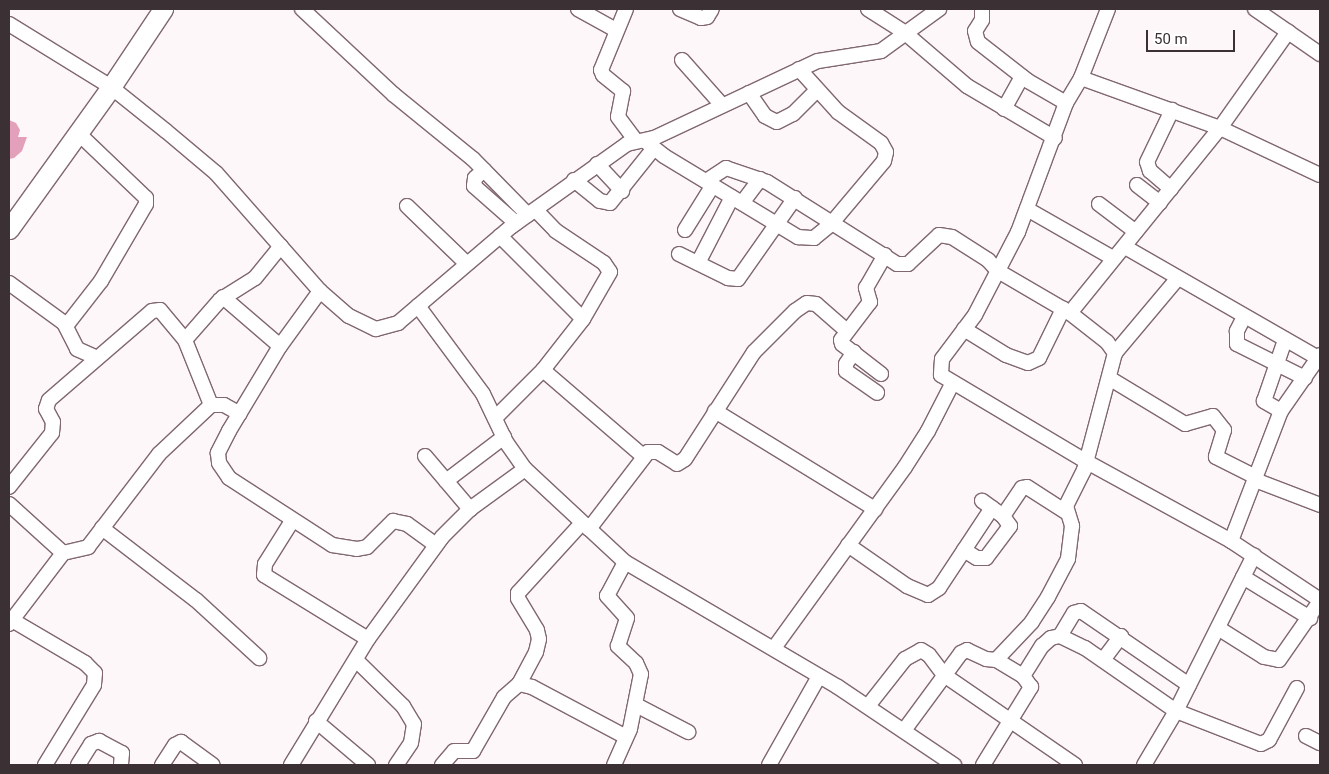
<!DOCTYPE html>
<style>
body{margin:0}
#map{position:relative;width:1329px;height:774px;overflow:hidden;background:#fdf7f9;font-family:Roboto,sans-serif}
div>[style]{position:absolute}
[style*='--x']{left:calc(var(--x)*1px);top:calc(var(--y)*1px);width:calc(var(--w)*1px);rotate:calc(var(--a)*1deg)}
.water>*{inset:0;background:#e2a0ba}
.roads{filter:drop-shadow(1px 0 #806770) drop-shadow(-1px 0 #806770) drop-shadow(0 1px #806770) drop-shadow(0 -1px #806770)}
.minor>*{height:14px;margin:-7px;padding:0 7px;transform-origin:7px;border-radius:7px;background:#fff}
.secondary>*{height:19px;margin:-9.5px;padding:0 9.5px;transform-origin:9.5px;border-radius:9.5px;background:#fff}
span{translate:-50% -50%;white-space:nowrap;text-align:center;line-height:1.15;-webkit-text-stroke:4.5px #fff;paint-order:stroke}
.frame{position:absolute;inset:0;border:10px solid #3b3034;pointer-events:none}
.scale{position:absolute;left:1146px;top:30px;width:89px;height:22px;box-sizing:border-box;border:2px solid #3b3034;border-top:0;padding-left:6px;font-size:15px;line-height:18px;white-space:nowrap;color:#3b3034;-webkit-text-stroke:4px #fff;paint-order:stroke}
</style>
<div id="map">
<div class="water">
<div style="clip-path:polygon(9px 120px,16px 123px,20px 130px,18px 137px,27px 137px,22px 151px,14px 158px,9px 159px)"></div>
</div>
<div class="roads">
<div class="minor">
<div style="--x:302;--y:9;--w:125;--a:43"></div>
<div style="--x:393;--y:94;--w:103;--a:39.1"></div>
<div style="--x:473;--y:159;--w:78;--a:45.5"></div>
<div style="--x:578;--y:9;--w:43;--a:28.9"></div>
<div style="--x:626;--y:9;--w:66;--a:112.3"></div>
<div style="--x:601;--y:70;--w:5;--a:68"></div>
<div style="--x:603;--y:75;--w:26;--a:39"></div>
<div style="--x:623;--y:91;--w:26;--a:101"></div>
<div style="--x:618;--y:117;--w:30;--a:53"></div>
<div style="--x:680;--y:9;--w:23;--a:23"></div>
<div style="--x:701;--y:18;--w:6;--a:-9"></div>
<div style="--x:707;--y:17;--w:9;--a:-58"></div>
<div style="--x:868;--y:9;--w:43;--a:32.6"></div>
<div style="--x:904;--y:32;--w:83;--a:40.6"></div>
<div style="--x:967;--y:86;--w:102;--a:30.6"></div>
<div style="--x:982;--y:9;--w:11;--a:90"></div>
<div style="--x:982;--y:20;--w:13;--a:122"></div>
<div style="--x:975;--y:31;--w:11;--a:75"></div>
<div style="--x:978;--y:42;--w:63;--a:38"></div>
<div style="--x:1028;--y:81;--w:44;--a:30.1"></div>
<div style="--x:1108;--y:9;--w:74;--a:111.4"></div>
<div style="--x:1081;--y:78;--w:29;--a:121"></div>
<div style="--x:1066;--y:103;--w:138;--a:110.4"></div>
<div style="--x:1018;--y:232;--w:93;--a:117.4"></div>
<div style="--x:975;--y:315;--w:55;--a:126.9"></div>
<div style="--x:942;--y:359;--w:16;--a:94"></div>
<div style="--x:941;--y:375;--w:170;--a:30.8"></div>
<div style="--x:1087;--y:462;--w:164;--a:28.7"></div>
<div style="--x:1231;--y:541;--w:107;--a:33.5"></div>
<div style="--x:1255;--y:9;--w:79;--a:34.7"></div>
<div style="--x:9;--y:24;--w:120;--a:31.7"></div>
<div style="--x:111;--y:87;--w:70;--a:38.7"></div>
<div style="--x:166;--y:131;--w:65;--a:40"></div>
<div style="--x:216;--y:173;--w:157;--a:48.6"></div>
<div style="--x:320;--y:291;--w:38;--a:41"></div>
<div style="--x:349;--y:316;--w:30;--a:26"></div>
<div style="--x:376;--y:329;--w:23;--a:-15"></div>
<div style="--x:398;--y:323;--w:150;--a:-40.4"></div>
<div style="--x:512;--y:226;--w:141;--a:-35.5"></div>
<div style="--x:627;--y:144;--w:28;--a:-13"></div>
<div style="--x:654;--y:138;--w:181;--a:-25.2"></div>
<div style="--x:818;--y:61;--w:64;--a:-9"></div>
<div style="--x:881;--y:51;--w:72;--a:-35.9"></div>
<div style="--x:682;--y:60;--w:60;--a:48.4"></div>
<div style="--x:1081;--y:78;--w:148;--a:19.8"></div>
<div style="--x:1220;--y:128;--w:110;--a:25.2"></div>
<div style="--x:749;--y:93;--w:28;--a:55"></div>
<div style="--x:765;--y:116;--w:13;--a:27"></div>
<div style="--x:777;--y:122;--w:18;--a:-27"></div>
<div style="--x:793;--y:114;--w:34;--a:-45"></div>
<div style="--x:1004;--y:109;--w:37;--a:-61"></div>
<div style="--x:645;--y:141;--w:24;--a:38"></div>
<div style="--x:664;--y:156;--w:157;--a:31.2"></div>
<div style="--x:798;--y:237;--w:16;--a:4"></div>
<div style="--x:814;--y:238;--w:22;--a:-39"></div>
<div style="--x:831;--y:224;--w:82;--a:-49.9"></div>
<div style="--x:884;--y:161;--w:9;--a:-77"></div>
<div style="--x:886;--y:152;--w:10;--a:-119"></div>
<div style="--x:881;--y:143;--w:53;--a:-144.2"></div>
<div style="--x:838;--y:112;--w:58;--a:-132.2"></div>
<div style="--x:597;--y:164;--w:37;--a:47"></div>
<div style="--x:484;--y:170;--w:12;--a:138"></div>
<div style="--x:475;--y:178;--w:8;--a:97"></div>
<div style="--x:474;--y:186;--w:56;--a:41.4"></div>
<div style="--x:574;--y:180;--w:33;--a:39"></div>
<div style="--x:600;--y:201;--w:10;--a:11"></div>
<div style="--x:610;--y:203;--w:70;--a:-51.3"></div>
<div style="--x:706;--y:181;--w:24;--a:-33"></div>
<div style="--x:726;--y:168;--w:43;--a:18.9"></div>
<div style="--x:767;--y:182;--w:154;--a:32.2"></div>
<div style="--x:897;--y:264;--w:11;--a:0"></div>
<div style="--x:908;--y:264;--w:42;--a:-43.1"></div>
<div style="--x:939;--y:235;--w:13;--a:9"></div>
<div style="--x:952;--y:237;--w:43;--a:32.6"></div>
<div style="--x:988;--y:260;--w:15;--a:48"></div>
<div style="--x:998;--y:271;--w:83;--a:30.3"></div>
<div style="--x:1070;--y:313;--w:47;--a:38.1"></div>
<div style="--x:1107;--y:342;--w:14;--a:54"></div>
<div style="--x:1115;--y:353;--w:121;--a:104.8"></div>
<div style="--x:1084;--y:470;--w:40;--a:116.6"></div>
<div style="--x:1066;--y:506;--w:21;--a:73"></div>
<div style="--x:1072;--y:526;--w:33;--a:97"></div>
<div style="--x:1068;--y:559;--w:43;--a:117.8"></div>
<div style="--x:1048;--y:597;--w:30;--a:123"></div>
<div style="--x:1032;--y:622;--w:52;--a:133.5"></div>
<div style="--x:996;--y:660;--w:10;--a:-174"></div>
<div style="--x:986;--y:659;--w:21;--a:-155"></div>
<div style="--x:967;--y:650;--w:7;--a:153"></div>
<div style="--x:961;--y:653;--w:94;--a:126.4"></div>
<div style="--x:1137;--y:185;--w:29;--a:38"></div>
<div style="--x:1171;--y:189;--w:28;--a:-139"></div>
<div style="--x:1150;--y:171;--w:9;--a:-108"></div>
<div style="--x:1147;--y:162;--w:58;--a:-64.3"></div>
<div style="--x:742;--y:203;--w:30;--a:-53"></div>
<div style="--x:1099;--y:204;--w:46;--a:37.1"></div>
<div style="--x:407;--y:206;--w:83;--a:44"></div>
<div style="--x:1027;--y:209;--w:99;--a:29.7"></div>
<div style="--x:685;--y:230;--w:53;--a:-58.1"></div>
<div style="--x:500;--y:236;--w:117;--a:45"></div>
<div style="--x:1125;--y:247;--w:225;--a:29.9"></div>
<div style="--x:679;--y:254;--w:55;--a:26.1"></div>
<div style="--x:728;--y:278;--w:10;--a:6"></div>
<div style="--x:738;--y:279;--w:99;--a:-54.9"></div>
<div style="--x:698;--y:263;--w:74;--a:-62.7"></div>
<div style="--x:9;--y:283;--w:68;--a:36"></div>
<div style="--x:64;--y:323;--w:29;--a:63"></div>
<div style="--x:77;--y:349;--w:22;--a:24"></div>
<div style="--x:320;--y:291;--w:68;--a:126"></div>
<div style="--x:280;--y:346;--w:99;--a:121"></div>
<div style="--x:229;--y:431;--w:25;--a:117"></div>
<div style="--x:218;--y:453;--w:10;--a:84"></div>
<div style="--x:219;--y:463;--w:18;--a:56"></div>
<div style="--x:229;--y:478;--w:123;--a:33"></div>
<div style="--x:332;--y:545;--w:25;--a:9"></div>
<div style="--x:357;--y:549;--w:10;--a:-11"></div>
<div style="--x:367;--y:547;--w:37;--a:-45"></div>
<div style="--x:393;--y:521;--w:14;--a:12"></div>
<div style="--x:407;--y:524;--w:34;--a:36"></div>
<div style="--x:223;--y:297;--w:75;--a:40.7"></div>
<div style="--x:418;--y:306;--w:109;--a:53.5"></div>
<div style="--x:483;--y:394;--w:53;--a:64.4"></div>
<div style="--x:506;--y:442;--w:33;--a:55"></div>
<div style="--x:525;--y:469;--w:137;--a:42.9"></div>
<div style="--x:625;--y:562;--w:247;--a:30.4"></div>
<div style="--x:838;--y:687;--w:140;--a:33.9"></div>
<div style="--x:1070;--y:313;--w:238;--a:-51"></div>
<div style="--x:1220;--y:128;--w:118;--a:-54.7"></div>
<div style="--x:1244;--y:317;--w:16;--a:117"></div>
<div style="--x:1237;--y:331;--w:13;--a:90"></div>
<div style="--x:1237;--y:344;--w:76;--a:26.6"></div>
<div style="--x:66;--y:326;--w:57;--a:-52.1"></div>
<div style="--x:101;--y:281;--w:89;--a:-59.7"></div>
<div style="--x:146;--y:204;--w:6;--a:-90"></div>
<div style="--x:146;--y:198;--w:94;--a:-136.3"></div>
<div style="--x:964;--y:329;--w:49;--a:31.8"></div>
<div style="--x:1006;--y:355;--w:23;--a:20"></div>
<div style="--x:1028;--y:363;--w:12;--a:-24"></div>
<div style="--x:1039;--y:358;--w:55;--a:-63.9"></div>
<div style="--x:185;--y:340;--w:53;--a:-48.8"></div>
<div style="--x:220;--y:300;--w:41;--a:-32.2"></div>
<div style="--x:255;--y:278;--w:41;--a:-50.9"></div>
<div style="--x:854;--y:352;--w:14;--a:124"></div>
<div style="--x:846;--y:364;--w:7;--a:90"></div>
<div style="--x:846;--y:371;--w:38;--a:35"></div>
<div style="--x:1115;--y:353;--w:97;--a:-50"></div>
<div style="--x:543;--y:370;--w:132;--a:40.7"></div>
<div style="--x:881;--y:374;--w:49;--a:-142.4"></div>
<div style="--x:842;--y:344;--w:4;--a:-104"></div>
<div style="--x:841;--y:340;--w:48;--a:-52.7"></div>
<div style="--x:870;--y:302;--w:15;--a:-106"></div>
<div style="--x:866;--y:288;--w:38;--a:-60"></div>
<div style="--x:1109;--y:378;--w:89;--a:31.2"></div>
<div style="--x:1185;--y:424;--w:29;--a:-16"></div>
<div style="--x:1213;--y:416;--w:18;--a:52"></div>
<div style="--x:1224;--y:430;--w:28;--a:107"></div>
<div style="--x:1216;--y:457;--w:45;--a:26.6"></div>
<div style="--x:715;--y:411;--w:188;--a:31.5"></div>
<div style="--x:1281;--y:411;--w:20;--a:-150"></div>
<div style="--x:1264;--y:401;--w:65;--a:-71"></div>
<div style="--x:495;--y:418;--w:68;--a:-45"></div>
<div style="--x:543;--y:370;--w:65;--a:-51.9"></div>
<div style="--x:583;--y:319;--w:54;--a:-60.1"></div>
<div style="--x:610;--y:272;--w:11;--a:-124"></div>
<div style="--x:604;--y:263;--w:58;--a:-146.3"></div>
<div style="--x:556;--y:231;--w:29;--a:-134"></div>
<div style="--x:425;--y:456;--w:70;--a:49.7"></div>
<div style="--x:1255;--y:480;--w:70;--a:21"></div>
<div style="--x:446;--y:481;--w:73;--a:-37.2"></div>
<div style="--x:9;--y:487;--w:69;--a:-51.5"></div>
<div style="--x:52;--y:433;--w:11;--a:-85"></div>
<div style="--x:53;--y:422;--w:15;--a:-118"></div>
<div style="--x:46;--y:409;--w:9;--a:-72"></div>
<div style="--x:49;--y:400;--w:136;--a:-40.8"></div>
<div style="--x:152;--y:311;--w:8;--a:-7"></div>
<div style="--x:160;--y:310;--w:39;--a:50"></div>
<div style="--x:185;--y:340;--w:70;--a:68.2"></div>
<div style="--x:9;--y:504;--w:73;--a:42.2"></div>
<div style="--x:1003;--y:516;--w:34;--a:-56"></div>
<div style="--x:1022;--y:488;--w:5;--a:-11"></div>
<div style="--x:1027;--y:487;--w:46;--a:32.7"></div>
<div style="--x:292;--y:521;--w:51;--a:122.1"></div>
<div style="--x:265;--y:564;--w:11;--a:95"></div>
<div style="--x:264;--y:575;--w:122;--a:31.6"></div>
<div style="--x:102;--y:528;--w:118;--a:37.5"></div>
<div style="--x:196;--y:600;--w:86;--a:42.6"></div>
<div style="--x:589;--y:529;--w:97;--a:-52.5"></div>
<div style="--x:648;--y:452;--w:10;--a:0"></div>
<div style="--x:658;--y:452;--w:22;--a:32"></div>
<div style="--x:677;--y:464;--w:9;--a:-32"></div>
<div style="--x:685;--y:459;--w:127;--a:-57.2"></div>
<div style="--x:754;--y:352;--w:58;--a:-45"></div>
<div style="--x:795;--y:311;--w:14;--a:-34"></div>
<div style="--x:807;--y:303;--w:9;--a:6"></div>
<div style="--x:816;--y:304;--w:41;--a:41.1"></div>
<div style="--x:1231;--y:541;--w:139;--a:-69"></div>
<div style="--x:1281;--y:411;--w:68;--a:-55.1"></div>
<div style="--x:848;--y:545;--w:72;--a:34.8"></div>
<div style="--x:907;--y:586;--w:23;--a:23"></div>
<div style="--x:928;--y:595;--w:13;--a:-32"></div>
<div style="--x:939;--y:588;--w:96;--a:-56.5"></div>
<div style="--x:964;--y:550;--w:15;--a:32"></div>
<div style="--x:977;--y:558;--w:9;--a:0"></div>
<div style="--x:986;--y:558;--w:40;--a:-53"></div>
<div style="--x:1010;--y:526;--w:12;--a:-125"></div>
<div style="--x:1003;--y:516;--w:26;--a:-144"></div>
<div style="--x:1243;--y:577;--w:79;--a:31.5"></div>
<div style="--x:12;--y:620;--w:85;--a:30.5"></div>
<div style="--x:85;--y:663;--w:14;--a:45"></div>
<div style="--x:95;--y:673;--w:12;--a:95"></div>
<div style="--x:94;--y:685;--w:94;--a:121.5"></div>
<div style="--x:9;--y:624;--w:89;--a:-52.7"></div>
<div style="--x:63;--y:553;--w:26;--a:-13"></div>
<div style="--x:88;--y:547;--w:117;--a:-52.6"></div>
<div style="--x:159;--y:454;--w:71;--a:-43.3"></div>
<div style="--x:211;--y:405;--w:13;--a:0"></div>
<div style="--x:224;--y:405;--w:18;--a:29"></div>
<div style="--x:1218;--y:628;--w:54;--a:32.2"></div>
<div style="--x:1264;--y:657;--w:15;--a:11"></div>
<div style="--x:1279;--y:660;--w:72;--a:-55.2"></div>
<div style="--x:1060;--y:636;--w:27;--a:-59"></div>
<div style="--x:1074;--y:613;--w:7;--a:-16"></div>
<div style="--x:1081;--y:611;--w:131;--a:34.4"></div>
<div style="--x:774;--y:648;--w:223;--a:-54.1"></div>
<div style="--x:905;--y:467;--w:43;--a:-57.4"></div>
<div style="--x:928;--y:431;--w:53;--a:-62.9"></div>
<div style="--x:356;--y:660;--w:66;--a:44.4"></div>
<div style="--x:403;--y:706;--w:21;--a:59"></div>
<div style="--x:414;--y:724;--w:19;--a:99"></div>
<div style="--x:411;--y:743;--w:27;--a:124"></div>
<div style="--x:1103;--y:660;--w:30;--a:-53"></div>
<div style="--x:1023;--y:676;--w:36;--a:-58"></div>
<div style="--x:1042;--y:646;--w:12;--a:-42"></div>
<div style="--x:1051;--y:638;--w:9;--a:-13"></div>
<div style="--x:1060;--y:636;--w:28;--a:26"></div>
<div style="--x:1085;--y:648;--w:111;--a:34.7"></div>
<div style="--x:1176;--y:711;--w:91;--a:21.2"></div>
<div style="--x:1261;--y:744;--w:9;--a:-27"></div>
<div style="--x:1269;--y:740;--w:59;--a:-61.7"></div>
<div style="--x:519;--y:684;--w:36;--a:-62"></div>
<div style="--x:536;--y:652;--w:13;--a:-77"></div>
<div style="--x:539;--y:639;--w:9;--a:-103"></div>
<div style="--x:537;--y:630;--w:37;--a:-121"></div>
<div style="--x:518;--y:598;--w:5;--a:-90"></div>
<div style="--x:518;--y:593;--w:95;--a:-47.6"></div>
<div style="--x:636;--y:705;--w:59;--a:27.4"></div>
<div style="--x:868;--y:706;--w:60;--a:-51.8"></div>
<div style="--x:905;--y:659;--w:18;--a:-29"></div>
<div style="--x:921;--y:650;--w:9;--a:32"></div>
<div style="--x:929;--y:655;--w:25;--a:53"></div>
<div style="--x:944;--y:675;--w:159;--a:34.5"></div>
<div style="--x:316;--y:721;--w:68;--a:40.2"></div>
<div style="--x:1306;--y:736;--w:16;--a:27"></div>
<div style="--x:78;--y:765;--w:25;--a:-58"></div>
<div style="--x:91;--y:744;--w:9;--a:-21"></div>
<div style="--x:99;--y:741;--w:26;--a:28"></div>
<div style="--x:122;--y:753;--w:12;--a:95"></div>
<div style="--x:162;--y:765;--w:24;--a:-57"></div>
<div style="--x:175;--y:745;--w:7;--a:-27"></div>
<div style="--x:181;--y:742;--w:39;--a:36"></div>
<div style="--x:291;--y:765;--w:148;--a:-58.6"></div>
<div style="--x:368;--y:639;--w:126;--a:-54"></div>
<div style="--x:442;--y:537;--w:40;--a:-45"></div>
<div style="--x:470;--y:509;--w:68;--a:-36"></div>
<div style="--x:442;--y:765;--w:18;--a:-49"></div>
<div style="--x:454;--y:751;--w:19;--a:0"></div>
<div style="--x:473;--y:751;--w:62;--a:-60.1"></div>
<div style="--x:504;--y:697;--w:20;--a:-41"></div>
<div style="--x:519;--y:684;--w:13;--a:13"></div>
<div style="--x:532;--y:687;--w:106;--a:28"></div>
<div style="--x:614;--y:765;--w:39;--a:-66"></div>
<div style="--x:630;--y:729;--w:56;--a:-78.7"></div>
<div style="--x:641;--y:674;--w:12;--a:-114"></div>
<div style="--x:636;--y:663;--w:25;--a:-137"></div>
<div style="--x:618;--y:646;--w:29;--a:-72"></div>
<div style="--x:627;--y:618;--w:30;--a:-132"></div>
<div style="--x:607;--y:596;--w:38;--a:-62"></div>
<div style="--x:769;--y:765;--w:100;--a:-60.6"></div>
<div style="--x:983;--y:765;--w:92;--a:-58.4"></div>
<div style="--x:1031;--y:687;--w:14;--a:-126"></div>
<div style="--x:1023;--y:676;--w:31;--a:-149"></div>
<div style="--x:1144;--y:765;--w:63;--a:-59.3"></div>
<div style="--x:1176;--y:711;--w:174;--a:-63.4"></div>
</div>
<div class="secondary">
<div style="--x:9;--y:229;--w:175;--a:-54.3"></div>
<div style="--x:111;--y:87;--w:94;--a:-56.3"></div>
</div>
</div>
<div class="frame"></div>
<div class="scale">50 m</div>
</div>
